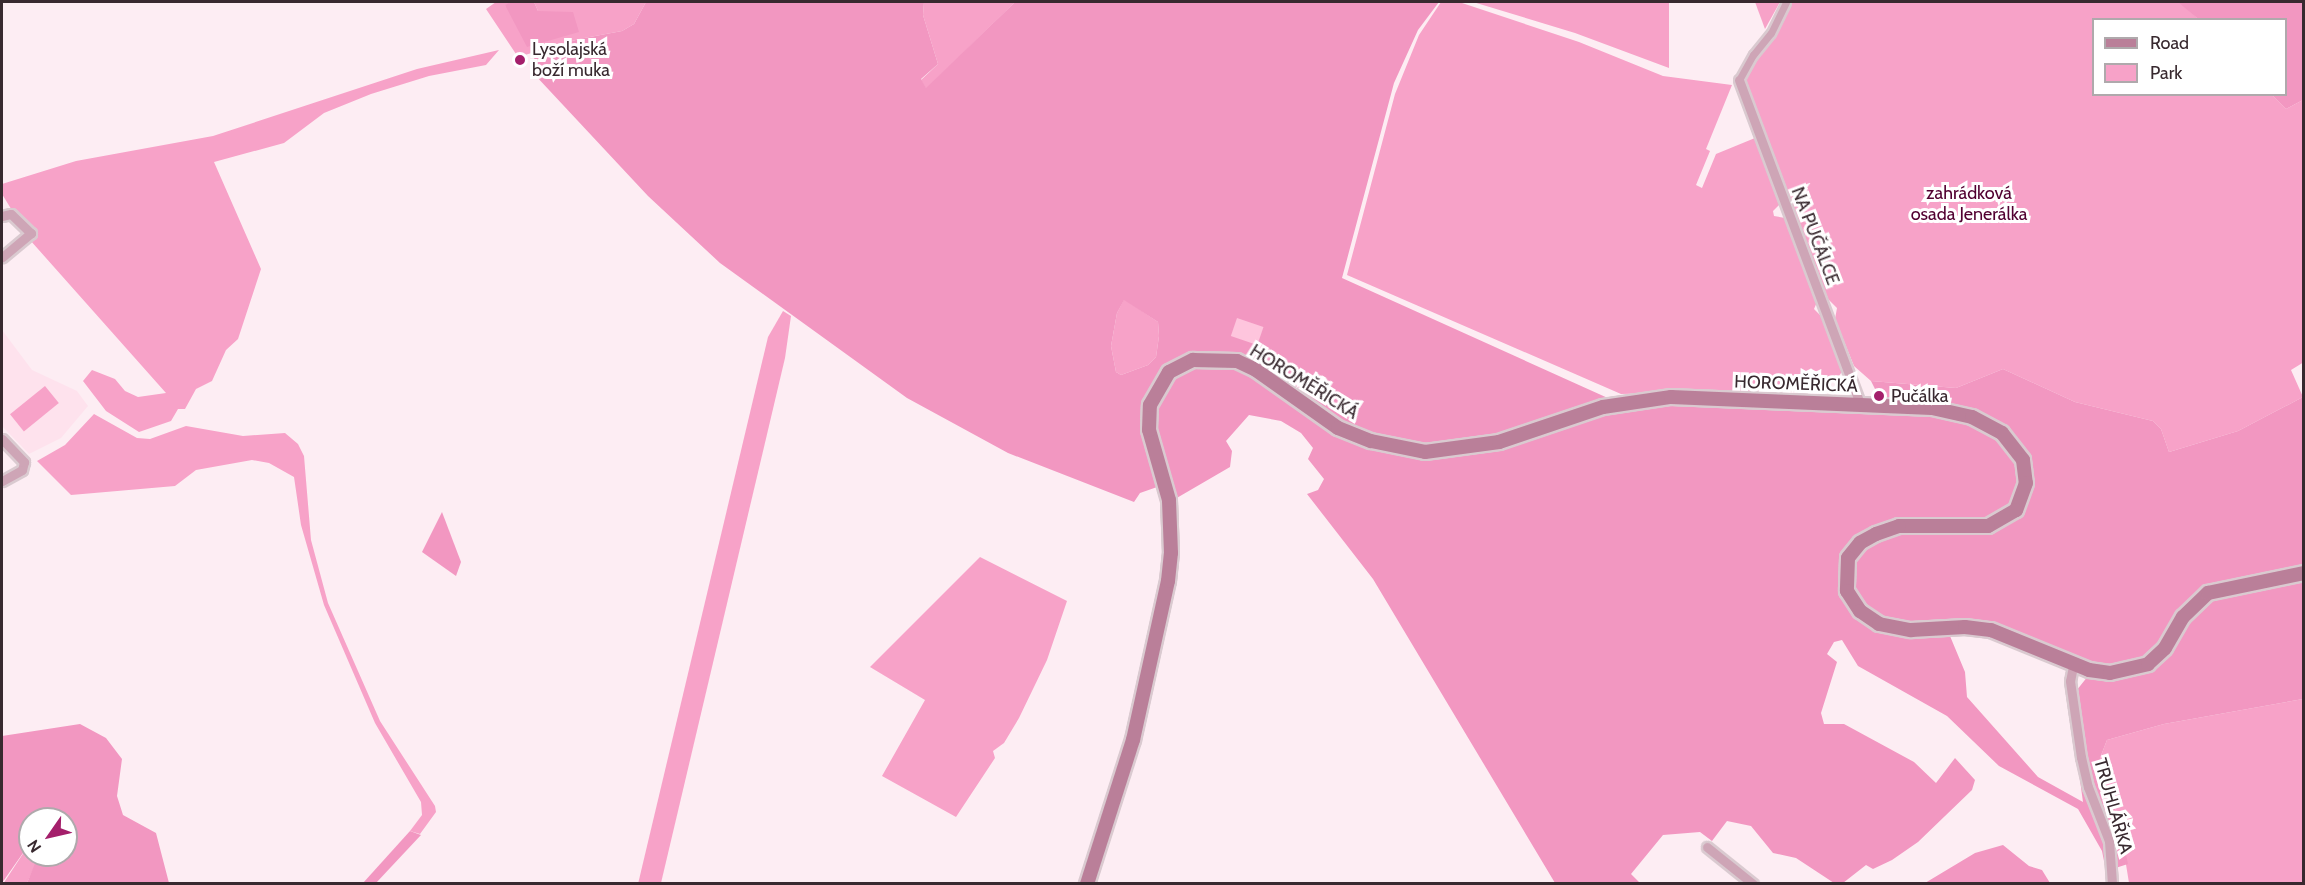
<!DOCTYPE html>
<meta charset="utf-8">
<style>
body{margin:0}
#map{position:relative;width:2305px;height:885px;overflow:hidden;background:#fdedf3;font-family:Cabin,sans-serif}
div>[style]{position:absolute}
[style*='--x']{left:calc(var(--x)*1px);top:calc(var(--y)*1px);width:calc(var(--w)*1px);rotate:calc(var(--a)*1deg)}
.built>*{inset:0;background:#fee2ed}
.green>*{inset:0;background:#f7a2c8;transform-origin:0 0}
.forest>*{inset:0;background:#f297c1}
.water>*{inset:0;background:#fec5dd;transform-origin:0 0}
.roads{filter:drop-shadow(2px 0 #dacad0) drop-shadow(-2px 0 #dacad0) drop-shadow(0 2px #dacad0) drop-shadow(0 -2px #dacad0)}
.pedestrian>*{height:7px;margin:-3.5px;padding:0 3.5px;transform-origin:3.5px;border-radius:3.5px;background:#cea5b6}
.minor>*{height:9px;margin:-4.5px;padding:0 4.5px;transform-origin:4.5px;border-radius:4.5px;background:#cea5b6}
.secondary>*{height:14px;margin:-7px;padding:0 7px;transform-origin:7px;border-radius:7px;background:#ba7f99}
.dots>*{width:16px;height:16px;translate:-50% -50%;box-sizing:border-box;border:3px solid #fff;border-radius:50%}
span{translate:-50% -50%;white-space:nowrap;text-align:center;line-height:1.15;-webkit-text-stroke:6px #fff;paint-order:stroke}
.poi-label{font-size:18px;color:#38292f}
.left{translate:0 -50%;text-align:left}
.park-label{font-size:18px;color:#520031}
.street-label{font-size:18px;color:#38292f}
.frame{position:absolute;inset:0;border:3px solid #38292f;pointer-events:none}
.legend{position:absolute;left:2092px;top:18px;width:195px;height:78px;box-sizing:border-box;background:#fff;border:2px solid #afa9ac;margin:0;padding:8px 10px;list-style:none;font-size:18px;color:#38292f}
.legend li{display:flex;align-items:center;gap:12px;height:30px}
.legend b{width:30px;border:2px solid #afa9ac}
.north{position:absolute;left:18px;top:807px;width:60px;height:60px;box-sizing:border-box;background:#fff;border:2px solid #afa9ac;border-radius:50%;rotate:236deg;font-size:16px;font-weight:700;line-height:24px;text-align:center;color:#38292f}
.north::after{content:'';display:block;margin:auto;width:21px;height:27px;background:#a41f6b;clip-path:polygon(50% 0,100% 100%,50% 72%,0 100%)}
</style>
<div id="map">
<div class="built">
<div style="clip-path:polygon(2px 330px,32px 370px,77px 391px,88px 406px,61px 438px,29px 454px,2px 426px)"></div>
</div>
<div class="green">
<div style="clip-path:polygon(496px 2px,512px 2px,505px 6px,538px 11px,534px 2px,646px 2px,634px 24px,622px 31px,579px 39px,518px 57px,486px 9px)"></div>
<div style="clip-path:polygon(924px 2px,1015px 2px,926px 89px,921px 80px,938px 64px,923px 15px)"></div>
<div style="clip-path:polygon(1441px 2px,1459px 2px,1579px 42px,1663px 76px,1732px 85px,1706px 149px,1710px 151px,1696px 185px,1702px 188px,1716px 154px,1755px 138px,1780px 204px,1773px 211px,1774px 216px,1785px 218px,1817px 302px,1814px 309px,1823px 318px,1843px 370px,1835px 382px,1783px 390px,1621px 394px,1347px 275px,1395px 94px,1419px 35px)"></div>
<div style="clip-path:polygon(1473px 2px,1669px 2px,1669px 68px,1575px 33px)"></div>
<div style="clip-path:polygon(1755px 2px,1780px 2px,1765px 29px)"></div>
<div style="clip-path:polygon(1790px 2px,2178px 2px,2183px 5px,2198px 19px,2094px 20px,2094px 94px,2272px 95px,2286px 109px,2303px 100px,2304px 362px,2291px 370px,2303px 397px,2238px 431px,2169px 452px,2161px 429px,2153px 421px,2075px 402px,2003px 369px,1956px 388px,1871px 381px,1854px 366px,1835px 319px,1837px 308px,1828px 299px,1746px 86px,1748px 70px)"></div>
<div style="clip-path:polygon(499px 50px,486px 65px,429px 76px,371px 94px,324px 113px,284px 143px,214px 162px,261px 269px,238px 339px,226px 350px,212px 381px,196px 389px,185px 409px,178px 409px,171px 421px,139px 432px,106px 411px,83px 381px,92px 370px,115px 379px,125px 391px,138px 397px,166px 393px,30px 240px,2px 194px,2px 184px,76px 161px,213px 136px,417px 69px)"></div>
<div style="clip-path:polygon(1124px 299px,1158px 322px,1159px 336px,1156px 357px,1148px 365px,1121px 375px,1116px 372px,1111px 346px,1117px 313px)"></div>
<div style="clip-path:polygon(783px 311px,791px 316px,785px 358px,661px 883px,638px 884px,768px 337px)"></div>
<div style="left:45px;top:386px;width:22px;height:45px;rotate:51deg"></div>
<div style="clip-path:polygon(94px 414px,137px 438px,150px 439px,186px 426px,243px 436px,285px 433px,298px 444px,304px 456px,311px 540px,328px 603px,380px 721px,435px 806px,436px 812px,420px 834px,410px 831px,422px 815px,421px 802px,375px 723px,324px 605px,301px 525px,294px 477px,269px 463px,252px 460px,196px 470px,175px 486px,71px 495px,37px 461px,65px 445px)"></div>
<div style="clip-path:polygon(980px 557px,1067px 601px,1047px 660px,1019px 718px,1004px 743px,993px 751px,995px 758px,956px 817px,882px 776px,925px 700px,870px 667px)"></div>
<div style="clip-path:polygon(2303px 699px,2303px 883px,2129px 883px,2118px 815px,2102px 778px,2100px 758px,2107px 740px,2164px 724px)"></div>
<div style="clip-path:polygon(66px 838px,77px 839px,72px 855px,59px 865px,37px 861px,27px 883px,3px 884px,30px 843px,30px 855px,66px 855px)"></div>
</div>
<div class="forest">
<div style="clip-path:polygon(512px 2px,534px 2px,538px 11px,573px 12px,579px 32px,527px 47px,505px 5px)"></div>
<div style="clip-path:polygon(evenodd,646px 2px,924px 2px,923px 15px,938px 64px,921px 79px,926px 88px,1015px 2px,1439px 2px,1418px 30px,1394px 83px,1342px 278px,1610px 399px,1498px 435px,1425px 445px,1373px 435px,1340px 422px,1259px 364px,1239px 355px,1205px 352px,1165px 367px,1147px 394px,1143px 431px,1160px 486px,1140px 493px,1134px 502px,1008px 453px,907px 398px,720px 263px,648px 196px,535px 75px,534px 53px,579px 39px,622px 31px,634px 24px,646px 2px,1124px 300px,1158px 322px,1159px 336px,1156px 357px,1148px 365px,1121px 375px,1116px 372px,1111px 346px,1117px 313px,1124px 300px)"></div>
<div style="clip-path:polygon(2178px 2px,2303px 2px,2303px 100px,2286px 109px,2272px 95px,2286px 94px,2286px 20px,2198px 19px)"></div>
<div style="clip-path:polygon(1195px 366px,1235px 367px,1253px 375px,1335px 433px,1369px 447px,1424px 458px,1501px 448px,1604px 413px,1671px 403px,1931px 414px,1970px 423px,1998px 438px,2017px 462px,2020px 482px,2011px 506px,1987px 520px,1898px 520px,1881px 525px,1847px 545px,1838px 580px,1841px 593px,1855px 615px,1877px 630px,1910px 636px,1950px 636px,1965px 672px,1967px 697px,2038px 777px,2083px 802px,2069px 700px,2088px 676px,2110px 679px,2151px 669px,2170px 652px,2188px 621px,2211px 598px,2303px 580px,2303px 699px,2164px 724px,2107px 740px,2100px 758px,2102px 778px,2118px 815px,2128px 864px,2106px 871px,2102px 851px,2078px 809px,1999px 766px,1947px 716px,1858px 666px,1842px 640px,1834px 642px,1827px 654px,1837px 662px,1821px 713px,1824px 724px,1844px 724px,1914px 762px,1936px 783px,1955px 758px,1975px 780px,1972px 790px,1918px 842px,1892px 860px,1873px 869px,1866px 865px,1843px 883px,1834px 883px,1796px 858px,1773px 853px,1751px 826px,1727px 821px,1712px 841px,1700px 832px,1663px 835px,1631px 874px,1640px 883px,1555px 883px,1373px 579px,1307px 494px,1318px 490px,1324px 479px,1308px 459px,1313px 448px,1301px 433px,1281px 421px,1249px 415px,1226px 441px,1232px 451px,1230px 467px,1175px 499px,1155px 429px,1156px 407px,1174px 377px)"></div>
<div style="clip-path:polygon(2003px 369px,2075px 402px,2153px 421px,2161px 429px,2169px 452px,2238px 431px,2303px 397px,2303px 567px,2205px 587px,2178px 614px,2159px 645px,2145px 658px,2110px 666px,2090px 664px,1992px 624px,1965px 621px,1911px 624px,1882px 618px,1864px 607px,1853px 588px,1853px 560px,1863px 548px,1900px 532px,1976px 534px,1998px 530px,2015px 520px,2025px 508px,2033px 474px,2023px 447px,1998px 423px,1955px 406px,1880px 399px,1871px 381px,1956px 388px)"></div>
<div style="clip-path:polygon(442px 512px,461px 562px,456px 576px,422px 552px)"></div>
<div style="clip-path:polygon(80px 724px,106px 738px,122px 759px,117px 796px,123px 815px,156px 833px,169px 883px,27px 883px,36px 861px,59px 865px,72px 855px,77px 839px,66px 838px,66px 819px,30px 819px,30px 843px,2px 883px,2px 736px)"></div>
<div style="clip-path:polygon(410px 831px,421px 835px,376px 883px,363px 883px)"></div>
<div style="clip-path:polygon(2003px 845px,2029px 866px,2042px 870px,2050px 883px,1925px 883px,1975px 853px)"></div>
</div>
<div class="water">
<div style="left:1237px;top:318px;width:28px;height:19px;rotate:19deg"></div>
</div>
<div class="roads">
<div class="pedestrian">
<div style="--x:1739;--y:80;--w:29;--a:-61"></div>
<div style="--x:1753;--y:55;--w:28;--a:-51"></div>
<div style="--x:1771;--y:33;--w:34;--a:-64"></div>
</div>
<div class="minor">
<div style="--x:1739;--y:80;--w:346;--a:69.5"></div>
<div style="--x:2;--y:216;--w:9;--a:-13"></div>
<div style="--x:11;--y:214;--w:28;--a:44"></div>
<div style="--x:31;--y:233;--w:38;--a:140"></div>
<div style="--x:2;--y:439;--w:32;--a:46"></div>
<div style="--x:24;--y:462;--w:8;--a:104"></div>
<div style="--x:22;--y:470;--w:23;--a:151"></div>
<div style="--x:2073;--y:666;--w:15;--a:101"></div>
<div style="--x:2070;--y:681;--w:77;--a:81.8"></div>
<div style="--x:2081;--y:757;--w:31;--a:77"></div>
<div style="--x:2088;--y:787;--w:58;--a:68.7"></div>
<div style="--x:2109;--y:841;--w:43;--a:86"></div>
<div style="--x:1707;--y:847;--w:59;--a:38.8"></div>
</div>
<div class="secondary">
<div style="--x:1087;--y:884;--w:151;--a:-72.3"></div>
<div style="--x:1133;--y:740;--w:163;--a:-77.6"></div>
<div style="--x:1168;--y:581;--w:28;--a:-84"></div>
<div style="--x:1171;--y:553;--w:53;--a:-92.2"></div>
<div style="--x:1169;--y:500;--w:73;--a:-105.9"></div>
<div style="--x:1149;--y:430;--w:25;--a:-88"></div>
<div style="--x:1150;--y:405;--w:38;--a:-60"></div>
<div style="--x:1169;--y:372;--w:27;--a:-27"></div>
<div style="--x:1193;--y:360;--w:44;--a:1.3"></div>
<div style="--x:1237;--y:361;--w:21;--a:25"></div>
<div style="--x:1256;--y:370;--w:100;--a:35.3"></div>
<div style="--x:1338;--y:428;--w:35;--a:22"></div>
<div style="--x:1371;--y:441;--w:55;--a:11.5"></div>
<div style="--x:1425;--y:452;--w:75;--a:-7.7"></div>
<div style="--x:1499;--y:442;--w:110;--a:-18.6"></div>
<div style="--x:1603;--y:407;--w:69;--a:-8.4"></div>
<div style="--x:1671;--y:397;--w:261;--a:2.4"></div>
<div style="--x:1932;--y:408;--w:41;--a:12.7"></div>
<div style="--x:1972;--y:417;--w:34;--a:28"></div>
<div style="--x:2002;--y:433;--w:34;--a:52"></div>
<div style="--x:2023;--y:460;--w:23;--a:83"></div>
<div style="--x:2026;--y:483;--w:29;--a:110"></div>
<div style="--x:2016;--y:510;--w:32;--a:150"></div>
<div style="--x:1988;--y:526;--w:89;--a:180"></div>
<div style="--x:1899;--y:526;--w:24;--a:161"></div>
<div style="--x:1876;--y:534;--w:18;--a:151"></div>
<div style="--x:1860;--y:543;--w:19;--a:129"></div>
<div style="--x:1848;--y:558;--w:33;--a:92"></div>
<div style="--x:1847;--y:591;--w:24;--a:57"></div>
<div style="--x:1860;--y:611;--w:23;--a:34"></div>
<div style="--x:1879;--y:624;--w:33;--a:11"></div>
<div style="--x:1911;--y:630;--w:54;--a:-3.2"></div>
<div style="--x:1965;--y:627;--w:26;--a:7"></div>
<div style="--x:1991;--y:630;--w:106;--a:22.2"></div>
<div style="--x:2089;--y:670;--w:21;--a:8"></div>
<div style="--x:2110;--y:673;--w:39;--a:-13"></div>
<div style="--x:2148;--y:664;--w:23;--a:-43"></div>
<div style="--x:2165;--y:648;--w:36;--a:-60"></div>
<div style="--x:2183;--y:617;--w:35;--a:-44"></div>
<div style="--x:2208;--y:593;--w:98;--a:-11.8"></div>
</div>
</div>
<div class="dots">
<div style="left:520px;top:60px;background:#a41f6b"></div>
<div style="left:1879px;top:396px;background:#a41f6b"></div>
</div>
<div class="poi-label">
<span class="left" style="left:532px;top:60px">Lysolajská<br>boží muka</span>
<span class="left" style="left:1891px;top:396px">Pučálka</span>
</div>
<div class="park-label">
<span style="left:1969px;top:204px">zahrádková<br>osada Jenerálka</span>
</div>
<div class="street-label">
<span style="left:1815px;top:236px;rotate:69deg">NA PUČÁLCE</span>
<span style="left:1304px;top:382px;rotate:32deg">HOROMĚŘICKÁ</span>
<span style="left:1796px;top:384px;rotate:2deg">HOROMĚŘICKÁ</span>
<span style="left:2113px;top:806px;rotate:74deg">TRUHLÁŘKA</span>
</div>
<div class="frame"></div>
<ul class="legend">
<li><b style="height:8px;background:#ba7f99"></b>Road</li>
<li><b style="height:16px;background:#f7a2c8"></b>Park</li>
</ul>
<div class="north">N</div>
</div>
